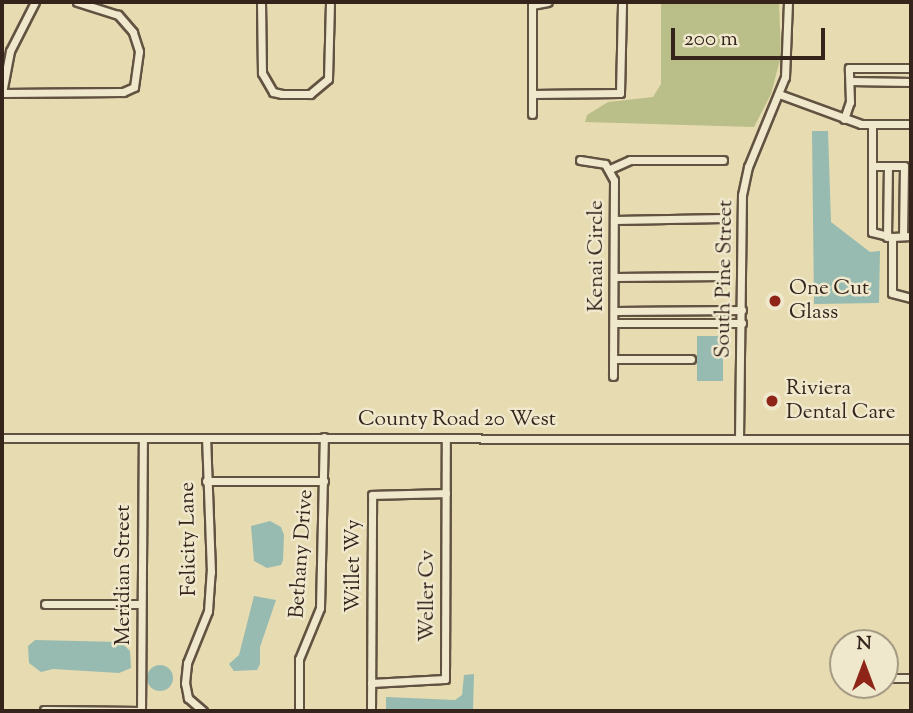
<!DOCTYPE html>
<style>
body{margin:0}
#map{position:relative;width:913px;height:713px;overflow:hidden;background:#e7dbb1;font-family:"Sorts Mill Goudy",serif}
div>[style]{position:absolute}
[style*='--x']{left:calc(var(--x)*1px);top:calc(var(--y)*1px);width:calc(var(--w)*1px);rotate:calc(var(--a)*1deg)}
.green>*{inset:0;background:#babe88}
.water>*{inset:0;background:#97bbb0;transform-origin:0 0}
.round{border-radius:50%}
.roads{filter:drop-shadow(2px 0 #625241) drop-shadow(-2px 0 #625241) drop-shadow(0 2px #625241) drop-shadow(0 -2px #625241)}
.minor>*{height:7px;margin:-3.5px;padding:0 3.5px;transform-origin:3.5px;border-radius:3.5px;background:#efe8cc}
.dots>*{width:19px;height:19px;translate:-50% -50%;box-sizing:border-box;border:4px solid #efe8cc;border-radius:50%}
span{translate:-50% -50%;white-space:nowrap;text-align:center;line-height:1.15;-webkit-text-stroke:5px #efe8cc;paint-order:stroke}
.street-label{font-size:21px;color:#35241c}
.poi-label{font-size:21px;color:#35241c}
.left{translate:0 -50%;text-align:left}
.frame{position:absolute;inset:0;border:4px solid #35241c;pointer-events:none}
.north{position:absolute;left:829px;top:629px;width:70px;height:70px;box-sizing:border-box;background:#efe8cc;border:2px solid #a59a86;border-radius:50%;rotate:0deg;font-size:19px;font-weight:700;line-height:28px;text-align:center;color:#35241c}
.north::after{content:'';display:block;margin:auto;width:24px;height:32px;background:#8f2418;clip-path:polygon(50% 0,100% 100%,50% 72%,0 100%)}
.scale{position:absolute;left:671px;top:28px;width:154px;height:32px;box-sizing:border-box;border:4px solid #35241c;border-top:0;padding-left:9px;font-size:21px;line-height:24px;white-space:nowrap;color:#35241c;-webkit-text-stroke:5px #efe8cc;paint-order:stroke}
</style>
<div id="map">
<div class="green">
<div style="clip-path:polygon(661px 2px,779px 2px,781px 56px,771px 94px,754px 127px,585px 122px,587px 115px,608px 102px,653px 97px,661px 84px)"></div>
</div>
<div class="water">
<div style="clip-path:polygon(812px 131px,828px 131px,831px 222px,870px 252px,880px 251px,879px 303px,814px 304px)"></div>
<div style="left:697px;top:336px;width:26px;height:45px"></div>
<div style="clip-path:polygon(270px 521px,281px 527px,284px 535px,283px 560px,281px 565px,267px 568px,254px 561px,251px 526px)"></div>
<div style="clip-path:polygon(254px 596px,276px 600px,260px 647px,260px 664px,257px 670px,234px 671px,229px 664px,239px 655px)"></div>
<div style="clip-path:polygon(35px 640px,121px 642px,130px 651px,131px 668px,119px 673px,53px 669px,41px 672px,29px 663px,28px 646px)"></div>
<div class="round" style="left:147px;top:665px;width:26px;height:26px"></div>
<div style="clip-path:polygon(474px 674px,473px 711px,386px 711px,386px 697px,455px 700px,462px 695px,464px 675px)"></div>
</div>
<div class="roads">
<div class="minor">
<div style="--x:261;--y:2;--w:71;--a:89.2"></div>
<div style="--x:262;--y:73;--w:22;--a:60"></div>
<div style="--x:273;--y:92;--w:9;--a:13"></div>
<div style="--x:282;--y:94;--w:28;--a:0"></div>
<div style="--x:310;--y:94;--w:23;--a:-40"></div>
<div style="--x:328;--y:79;--w:77;--a:-88.5"></div>
<div style="--x:532;--y:2;--w:112;--a:90"></div>
<div style="--x:532;--y:5;--w:16;--a:-11"></div>
<div style="--x:850;--y:81;--w:61;--a:0.9"></div>
<div style="--x:2;--y:93;--w:121;--a:-0.5"></div>
<div style="--x:123;--y:92;--w:12;--a:-24"></div>
<div style="--x:134;--y:87;--w:36;--a:-82"></div>
<div style="--x:139;--y:51;--w:20;--a:-108"></div>
<div style="--x:133;--y:32;--w:23;--a:-131"></div>
<div style="--x:118;--y:15;--w:43;--a:-162.4"></div>
<div style="--x:2;--y:93;--w:43;--a:-79.2"></div>
<div style="--x:10;--y:51;--w:55;--a:-63"></div>
<div style="--x:532;--y:94;--w:88;--a:-0.7"></div>
<div style="--x:620;--y:93;--w:91;--a:-88.7"></div>
<div style="--x:779;--y:94;--w:87;--a:20.1"></div>
<div style="--x:861;--y:124;--w:50;--a:0"></div>
<div style="--x:844;--y:119;--w:18;--a:-71"></div>
<div style="--x:850;--y:102;--w:34;--a:-92"></div>
<div style="--x:849;--y:68;--w:62;--a:0"></div>
<div style="--x:872;--y:124;--w:108;--a:90"></div>
<div style="--x:872;--y:232;--w:21;--a:14"></div>
<div style="--x:580;--y:160;--w:25;--a:9"></div>
<div style="--x:605;--y:164;--w:18;--a:61"></div>
<div style="--x:614;--y:180;--w:196;--a:90.3"></div>
<div style="--x:872;--y:166;--w:32;--a:0"></div>
<div style="--x:904;--y:166;--w:70;--a:90.8"></div>
<div style="--x:610;--y:169;--w:22;--a:-24"></div>
<div style="--x:630;--y:160;--w:93;--a:0"></div>
<div style="--x:615;--y:220;--w:108;--a:-1.1"></div>
<div style="--x:911;--y:236;--w:19;--a:177"></div>
<div style="--x:892;--y:237;--w:56;--a:90"></div>
<div style="--x:892;--y:293;--w:20;--a:15"></div>
<div style="--x:887;--y:237;--w:71;--a:-89.2"></div>
<div style="--x:615;--y:277;--w:109;--a:-0.5"></div>
<div style="--x:615;--y:311;--w:127;--a:-0.5"></div>
<div style="--x:615;--y:323;--w:127;--a:0"></div>
<div style="--x:615;--y:359;--w:76;--a:0"></div>
<div style="--x:2;--y:438;--w:909;--a:0.06"></div>
<div style="--x:739;--y:439;--w:244;--a:-89.3"></div>
<div style="--x:742;--y:195;--w:29;--a:-78"></div>
<div style="--x:748;--y:167;--w:97;--a:-67.7"></div>
<div style="--x:785;--y:77;--w:75;--a:-87.7"></div>
<div style="--x:206;--y:481;--w:118;--a:0"></div>
<div style="--x:45;--y:604;--w:96;--a:0"></div>
<div style="--x:885;--y:678;--w:26;--a:0"></div>
<div style="--x:371;--y:683;--w:74;--a:-3.1"></div>
<div style="--x:445;--y:679;--w:241;--a:-89.8"></div>
<div style="--x:44;--y:710;--w:97;--a:0.6"></div>
<div style="--x:141;--y:711;--w:272;--a:-89.6"></div>
<div style="--x:203;--y:711;--w:20;--a:-139"></div>
<div style="--x:188;--y:698;--w:15;--a:-101"></div>
<div style="--x:185;--y:683;--w:20;--a:-84"></div>
<div style="--x:187;--y:663;--w:56;--a:-68"></div>
<div style="--x:208;--y:611;--w:39;--a:-86"></div>
<div style="--x:211;--y:572;--w:134;--a:-92.1"></div>
<div style="--x:299;--y:711;--w:52;--a:-90"></div>
<div style="--x:299;--y:659;--w:55;--a:-67.6"></div>
<div style="--x:320;--y:608;--w:171;--a:-88.7"></div>
<div style="--x:371;--y:711;--w:216;--a:-89.7"></div>
<div style="--x:372;--y:495;--w:74;--a:-1.5"></div>
</div>
</div>
<div class="dots">
<div style="left:775px;top:301px;background:#8f2418"></div>
<div style="left:772px;top:401px;background:#8f2418"></div>
</div>
<div class="street-label">
<span style="left:597px;top:256px;rotate:-90deg">Kenai Circle</span>
<span style="left:725px;top:279px;rotate:-89deg">South Pine Street</span>
<span style="left:457px;top:420px">County Road 20 West</span>
<span style="left:189px;top:539px;rotate:-91deg">Felicity Lane</span>
<span style="left:302px;top:554px;rotate:-86deg">Bethany Drive</span>
<span style="left:354px;top:566px;rotate:-90deg">Willet Wy</span>
<span style="left:124px;top:575px;rotate:-90deg">Meridian Street</span>
<span style="left:428px;top:596px;rotate:-90deg">Weller Cv</span>
</div>
<div class="poi-label">
<span class="left" style="left:789px;top:301px">One Cut<br>Glass</span>
<span class="left" style="left:786px;top:401px">Riviera<br>Dental Care</span>
</div>
<div class="frame"></div>
<div class="north">N</div>
<div class="scale">200 m</div>
</div>
